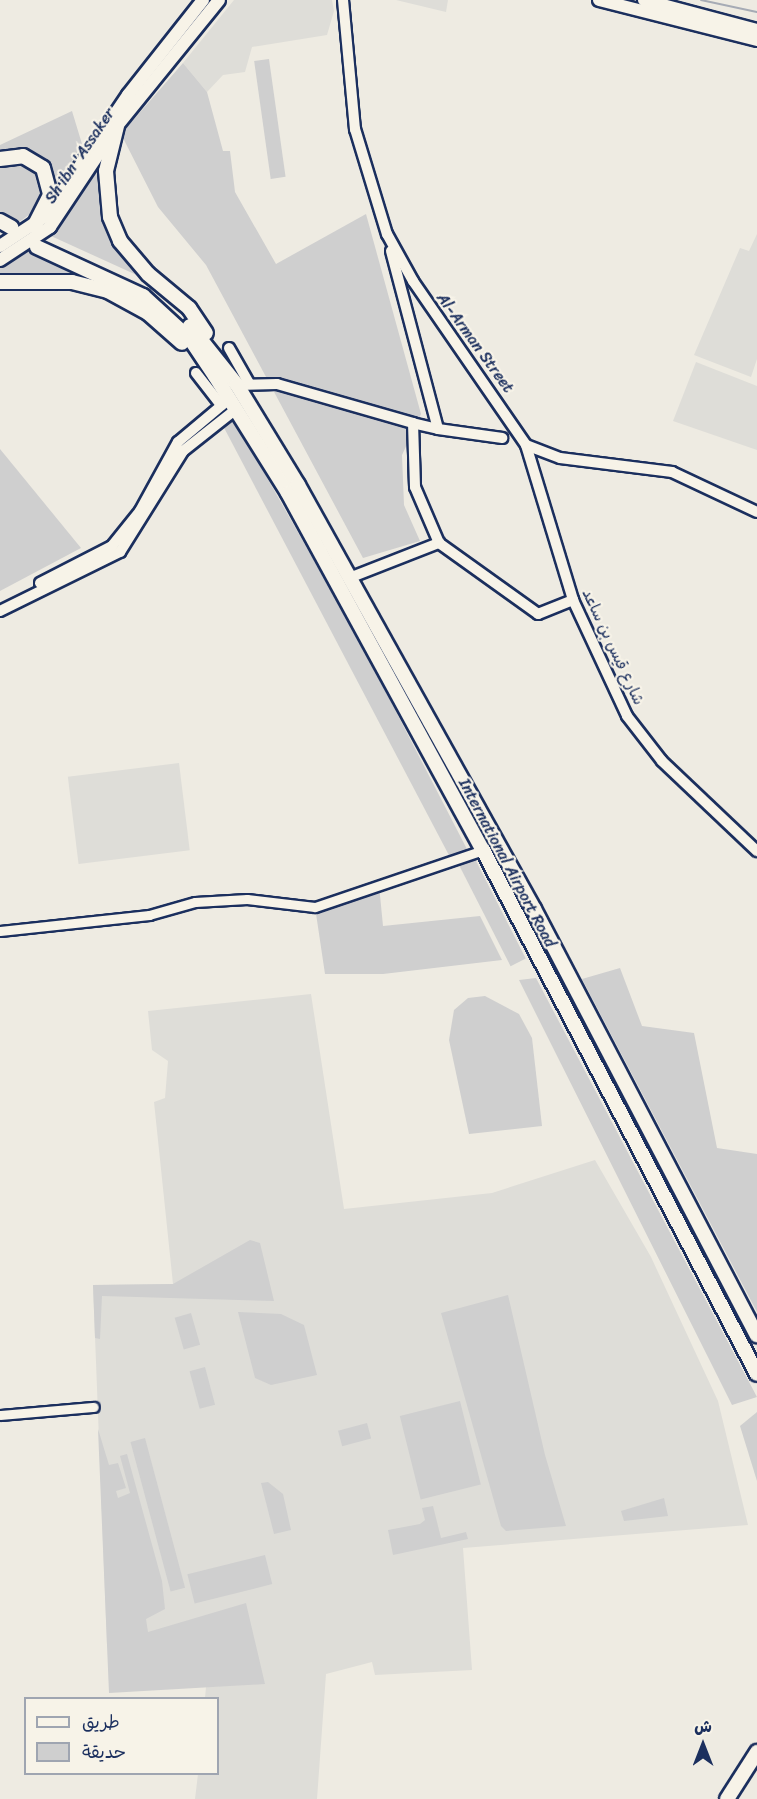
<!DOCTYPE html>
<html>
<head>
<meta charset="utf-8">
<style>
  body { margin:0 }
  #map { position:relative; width:757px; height:1799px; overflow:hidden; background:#eeebe2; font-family:Sriracha,"Playpen Sans Arabic",sans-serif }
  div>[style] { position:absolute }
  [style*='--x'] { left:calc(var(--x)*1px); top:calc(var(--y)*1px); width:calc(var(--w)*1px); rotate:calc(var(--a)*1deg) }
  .built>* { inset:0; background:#deddd8; transform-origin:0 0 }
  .green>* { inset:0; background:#cfcfcf; transform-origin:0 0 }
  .stream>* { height:2px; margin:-1px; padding:0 1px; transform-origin:1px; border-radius:1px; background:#a6abb5 }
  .secondary-tunnel>* { height:10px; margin-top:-5px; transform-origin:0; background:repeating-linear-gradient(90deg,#c4c5c8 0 10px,transparent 0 15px) }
  .roads { filter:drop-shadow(2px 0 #1b2f5e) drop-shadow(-2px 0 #1b2f5e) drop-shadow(0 2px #1b2f5e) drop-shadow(0 -2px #1b2f5e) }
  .tertiary>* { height:9px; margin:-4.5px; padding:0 4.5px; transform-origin:4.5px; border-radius:4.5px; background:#f7f3e8 }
  .secondary>* { height:10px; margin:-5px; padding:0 5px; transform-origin:5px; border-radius:5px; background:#f7f3e8 }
  .primary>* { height:12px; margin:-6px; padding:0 6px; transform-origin:6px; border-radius:6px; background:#f7f3e8 }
  .motorway>* { height:14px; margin:-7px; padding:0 7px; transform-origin:7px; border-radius:7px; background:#f7f3e8 }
  span { translate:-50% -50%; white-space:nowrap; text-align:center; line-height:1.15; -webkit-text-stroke:4.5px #f7f3e8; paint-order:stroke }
  .street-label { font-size:16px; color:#1b2f5e }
  .legend { position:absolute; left:24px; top:1697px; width:195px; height:78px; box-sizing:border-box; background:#f7f3e8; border:2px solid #9fa5b1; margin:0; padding:8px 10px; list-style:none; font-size:18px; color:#1b2f5e }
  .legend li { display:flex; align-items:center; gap:12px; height:30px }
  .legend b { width:30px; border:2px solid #9fa5b1 }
  .north { position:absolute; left:673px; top:1715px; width:60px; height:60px; -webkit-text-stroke:4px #f7f3e8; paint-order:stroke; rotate:0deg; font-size:16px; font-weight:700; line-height:24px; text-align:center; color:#1b2f5e }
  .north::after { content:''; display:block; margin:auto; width:21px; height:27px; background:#1b2f5e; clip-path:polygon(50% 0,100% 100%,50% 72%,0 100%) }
</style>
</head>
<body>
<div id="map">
  <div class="built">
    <i style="clip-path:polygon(234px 0,332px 0,334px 11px,327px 35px,252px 47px,245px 72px,223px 75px,207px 92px,183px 63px)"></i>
    <i style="clip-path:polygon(396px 0,448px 0,446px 12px)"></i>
    <i style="clip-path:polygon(757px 234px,757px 359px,751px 377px,694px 355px,740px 248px,749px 251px)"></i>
    <i style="clip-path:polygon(696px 362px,757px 386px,757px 450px,673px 421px)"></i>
    <i style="left:179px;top:763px;width:88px;height:112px;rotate:83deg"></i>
    <i style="clip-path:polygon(311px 994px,344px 1209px,492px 1193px,595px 1160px,651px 1257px,718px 1401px,748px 1525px,463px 1548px,472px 1670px,375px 1675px,372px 1662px,326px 1674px,317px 1799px,195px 1799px,198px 1774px,218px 1774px,218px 1698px,205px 1698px,206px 1687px,265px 1683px,107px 1645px,93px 1285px,173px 1284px,154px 1102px,165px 1098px,168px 1061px,152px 1050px,148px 1011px)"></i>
  </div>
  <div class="green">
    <i style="left:269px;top:59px;width:119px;height:15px;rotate:82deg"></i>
    <i style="clip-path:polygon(183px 63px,207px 92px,223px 151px,230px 151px,235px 192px,276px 264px,366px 214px,421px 414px,402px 455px,404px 505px,420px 541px,363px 558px,206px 265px,158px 207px,121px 134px)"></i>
    <i style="clip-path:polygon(72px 111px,82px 144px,57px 187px,50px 167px,38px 155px,22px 149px,0 153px,0 145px)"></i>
    <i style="clip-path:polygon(101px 160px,103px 209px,112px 236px,141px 277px,51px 236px)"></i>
    <i style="clip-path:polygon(26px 162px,37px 169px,46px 192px,41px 206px,18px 223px,0 215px,0 166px)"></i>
    <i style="clip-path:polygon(32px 249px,111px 285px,0 279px,0 265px)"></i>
    <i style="clip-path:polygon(231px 414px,360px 642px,470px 855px,452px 861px,221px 422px)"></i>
    <i style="clip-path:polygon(0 449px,81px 548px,0 591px)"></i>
    <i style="left:474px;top:857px;width:114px;height:17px;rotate:63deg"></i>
    <i style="clip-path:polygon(379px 885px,383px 926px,480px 916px,502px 960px,383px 974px,325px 974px,315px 907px)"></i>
    <i style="clip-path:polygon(620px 968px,642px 1026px,694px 1033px,717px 1148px,757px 1154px,757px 1312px,582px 979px)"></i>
    <i style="clip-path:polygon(536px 978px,675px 1242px,757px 1397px,732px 1405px,519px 980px)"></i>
    <i style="clip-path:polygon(485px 996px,519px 1014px,532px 1038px,542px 1126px,469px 1134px,449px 1040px,454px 1010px,468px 998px)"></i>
    <i style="clip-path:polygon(250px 1240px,260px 1243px,274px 1301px,102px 1296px,100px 1339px,95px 1338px,93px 1285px,173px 1284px)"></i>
    <i style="clip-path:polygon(508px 1295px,545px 1455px,566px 1526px,506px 1531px,501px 1526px,441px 1313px)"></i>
    <i style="clip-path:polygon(238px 1312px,281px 1314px,304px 1325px,317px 1375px,271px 1385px,255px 1378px)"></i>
    <i style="left:191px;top:1313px;width:33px;height:17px;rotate:74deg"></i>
    <i style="left:205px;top:1367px;width:39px;height:16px;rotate:75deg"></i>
    <i style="left:460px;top:1401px;width:86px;height:62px;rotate:76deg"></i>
    <i style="clip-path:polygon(757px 1412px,757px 1481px,740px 1426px)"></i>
    <i style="left:367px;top:1423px;width:16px;height:30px;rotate:75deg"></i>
    <i style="clip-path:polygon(98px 1429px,109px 1465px,118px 1463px,126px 1488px,116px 1491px,118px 1498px,130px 1493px,120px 1456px,127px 1454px,162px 1581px,165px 1609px,146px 1619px,148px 1632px,246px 1603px,265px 1684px,109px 1693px)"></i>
    <i style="left:145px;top:1438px;width:155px;height:15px;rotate:75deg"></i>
    <i style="clip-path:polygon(268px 1482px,283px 1494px,291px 1530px,274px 1534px,261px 1483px)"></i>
    <i style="clip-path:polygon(664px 1498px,668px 1516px,624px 1521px,621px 1511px)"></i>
    <i style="clip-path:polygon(433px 1506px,441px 1538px,466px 1532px,468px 1539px,393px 1555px,388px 1530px,420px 1524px,425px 1520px,422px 1508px)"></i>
    <i style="left:265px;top:1555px;width:30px;height:80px;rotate:76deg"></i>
  </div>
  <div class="stream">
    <i style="--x:701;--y:0;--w:57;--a:12.1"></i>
  </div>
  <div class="secondary-tunnel">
    <i style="--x:196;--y:373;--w:41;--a:-37.1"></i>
  </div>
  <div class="roads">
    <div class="tertiary">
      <i style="--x:0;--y:931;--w:150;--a:-6.1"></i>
      <i style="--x:149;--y:915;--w:48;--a:-15.8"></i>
      <i style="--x:195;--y:902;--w:52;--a:-3.3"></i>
      <i style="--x:247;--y:899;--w:68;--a:6.7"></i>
      <i style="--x:315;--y:907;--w:177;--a:-18.7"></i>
      <i style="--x:0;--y:1415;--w:94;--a:-4.9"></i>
    </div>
    <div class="secondary">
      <i style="--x:343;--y:0;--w:130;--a:84.7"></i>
      <i style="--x:355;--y:129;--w:110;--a:73.1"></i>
      <i style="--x:387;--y:234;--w:54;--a:61"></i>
      <i style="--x:413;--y:281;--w:199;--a:55.4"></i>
      <i style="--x:526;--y:445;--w:36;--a:21"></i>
      <i style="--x:560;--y:458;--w:113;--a:7.1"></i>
      <i style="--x:672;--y:472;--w:94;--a:25.2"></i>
      <i style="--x:391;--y:251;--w:184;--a:75.2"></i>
      <i style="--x:438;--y:429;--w:26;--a:-167"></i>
      <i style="--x:413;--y:423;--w:64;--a:88.2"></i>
      <i style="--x:415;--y:487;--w:61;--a:66.8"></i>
      <i style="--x:439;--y:543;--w:122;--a:35.6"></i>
      <i style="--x:538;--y:614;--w:38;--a:-22"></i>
      <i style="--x:229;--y:348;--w:40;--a:60.3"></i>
      <i style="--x:196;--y:373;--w:41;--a:52"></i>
      <i style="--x:237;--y:385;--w:40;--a:-1.4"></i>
      <i style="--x:277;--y:384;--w:141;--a:16"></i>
      <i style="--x:438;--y:429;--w:65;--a:8"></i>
      <i style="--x:526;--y:445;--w:162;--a:73.1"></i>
      <i style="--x:573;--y:600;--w:128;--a:65"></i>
      <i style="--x:627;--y:716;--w:57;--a:52.1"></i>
      <i style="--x:662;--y:761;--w:131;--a:43.5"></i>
      <i style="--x:349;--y:578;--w:97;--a:-21.3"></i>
      <i style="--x:40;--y:583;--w:81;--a:-27.2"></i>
      <i style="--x:112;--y:546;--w:45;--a:-51.3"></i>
      <i style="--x:140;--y:511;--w:79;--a:-61.2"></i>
      <i style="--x:178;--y:442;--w:65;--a:-40"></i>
      <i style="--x:0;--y:611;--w:134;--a:-26.2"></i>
      <i style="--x:120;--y:552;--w:119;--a:-58"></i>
      <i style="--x:183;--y:451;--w:66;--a:-38.3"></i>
    </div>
    <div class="primary">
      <i style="--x:599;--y:0;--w:163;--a:14.2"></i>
      <i style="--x:644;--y:0;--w:117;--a:14.9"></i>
      <i style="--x:0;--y:246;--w:56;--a:-33.4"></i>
      <i style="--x:47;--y:215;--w:145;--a:-56"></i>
      <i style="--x:128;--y:95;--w:121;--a:-51.7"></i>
      <i style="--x:0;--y:260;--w:60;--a:-33.4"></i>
      <i style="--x:50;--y:227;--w:121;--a:-56.4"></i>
      <i style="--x:117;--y:126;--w:162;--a:-51"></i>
    </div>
    <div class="motorway">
      <i style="--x:117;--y:126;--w:46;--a:103.7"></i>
      <i style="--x:106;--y:171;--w:46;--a:85"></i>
      <i style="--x:110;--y:217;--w:26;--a:67"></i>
      <i style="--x:120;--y:241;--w:43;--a:49.7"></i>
      <i style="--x:148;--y:274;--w:53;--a:39.7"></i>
      <i style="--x:189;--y:308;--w:30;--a:56"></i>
      <i style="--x:0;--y:159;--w:23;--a:-7"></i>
      <i style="--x:23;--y:156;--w:23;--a:31"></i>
      <i style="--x:43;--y:168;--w:28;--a:75"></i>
      <i style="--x:50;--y:195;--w:35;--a:117"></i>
      <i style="--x:0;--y:221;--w:13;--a:29"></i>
      <i style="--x:37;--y:247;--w:117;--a:24.8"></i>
      <i style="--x:143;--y:296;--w:65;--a:42.5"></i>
      <i style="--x:191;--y:340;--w:43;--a:56.3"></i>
      <i style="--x:215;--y:376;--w:138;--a:58"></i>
      <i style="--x:288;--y:493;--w:407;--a:61.4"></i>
      <i style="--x:483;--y:850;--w:591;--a:62.39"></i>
      <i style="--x:0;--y:282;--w:72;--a:0"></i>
      <i style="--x:72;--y:282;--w:37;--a:14"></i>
      <i style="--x:108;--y:291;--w:46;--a:28.8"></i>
      <i style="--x:148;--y:313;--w:45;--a:41.4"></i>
      <i style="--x:190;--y:326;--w:75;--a:51.5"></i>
      <i style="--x:237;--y:385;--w:117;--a:58.6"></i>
      <i style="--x:298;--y:485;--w:485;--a:60.9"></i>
      <i style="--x:534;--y:909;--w:481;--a:62.4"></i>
      <i style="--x:727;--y:1799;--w:56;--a:-57.4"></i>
    </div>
  </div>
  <div class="street-label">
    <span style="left:80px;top:156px;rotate:-56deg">Sh ibn 'Assaker</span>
    <span style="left:475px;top:343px;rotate:54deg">Al-Arman Street</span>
    <span style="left:613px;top:647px;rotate:65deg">شارع قيس بن ساعد</span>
    <span style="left:507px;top:863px;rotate:62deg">International Airport Road</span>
  </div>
  <ul class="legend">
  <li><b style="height:8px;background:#f7f3e8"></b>طريق</li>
  <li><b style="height:16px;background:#cfcfcf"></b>حديقة</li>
  </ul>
  <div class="north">ش</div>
</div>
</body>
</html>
